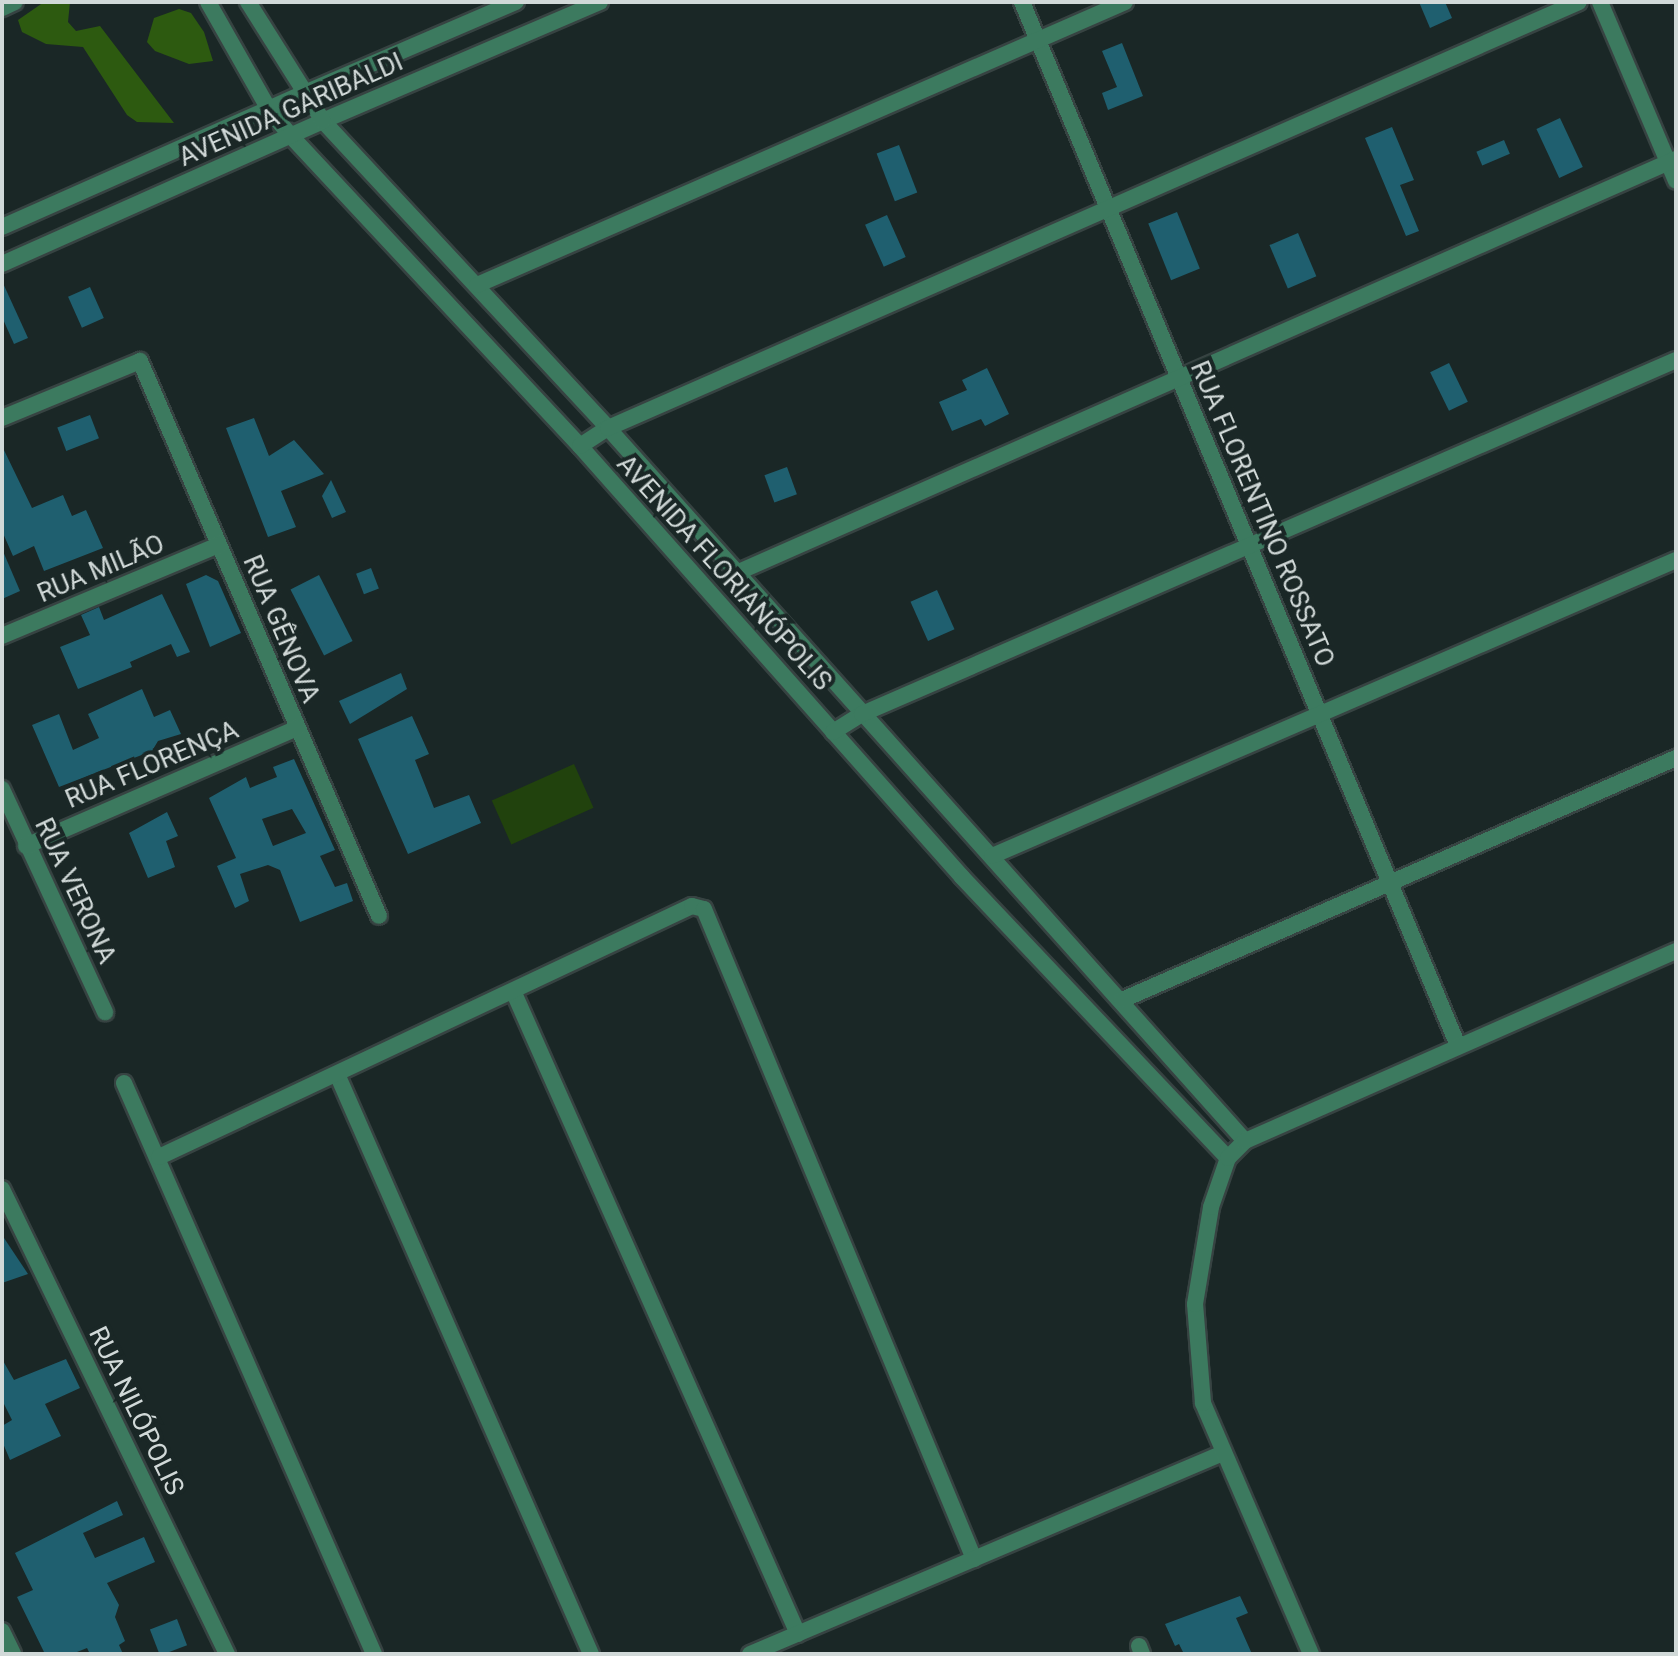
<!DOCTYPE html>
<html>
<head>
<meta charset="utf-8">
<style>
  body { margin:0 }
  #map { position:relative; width:1678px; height:1656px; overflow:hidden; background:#1a2726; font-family:Roboto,sans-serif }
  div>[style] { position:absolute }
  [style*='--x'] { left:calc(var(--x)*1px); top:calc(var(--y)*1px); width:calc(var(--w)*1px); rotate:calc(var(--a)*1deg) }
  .green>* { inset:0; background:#21420d; transform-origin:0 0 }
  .forest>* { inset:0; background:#2d5a10 }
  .building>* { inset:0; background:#1f5f6f; transform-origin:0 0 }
  .roads { filter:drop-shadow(2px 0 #374342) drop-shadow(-2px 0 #374342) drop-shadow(0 2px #374342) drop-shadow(0 -2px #374342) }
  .minor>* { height:16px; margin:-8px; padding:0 8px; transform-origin:8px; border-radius:8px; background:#3c7a5f }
  .tertiary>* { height:16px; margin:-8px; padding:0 8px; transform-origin:8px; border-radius:8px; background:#3c7a5f }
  span { translate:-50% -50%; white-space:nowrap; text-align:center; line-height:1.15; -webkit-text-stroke:8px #1a2726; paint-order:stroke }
  .street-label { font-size:26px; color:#d1d9d8 }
  .frame { position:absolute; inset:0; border:4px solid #d1d9d8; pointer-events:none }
</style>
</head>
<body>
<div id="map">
  <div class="green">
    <i style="left:574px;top:764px;width:48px;height:90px;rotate:66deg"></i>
  </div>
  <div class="forest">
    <i style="clip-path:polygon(44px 2px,70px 2px,68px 22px,76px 31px,100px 26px,174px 123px,137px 122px,127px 115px,83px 47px,46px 44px,22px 32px,18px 20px)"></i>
    <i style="clip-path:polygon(179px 9px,191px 13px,204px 32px,213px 61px,189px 64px,155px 51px,147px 42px,154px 18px)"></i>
  </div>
  <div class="building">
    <i style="clip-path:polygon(1419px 2px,1445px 2px,1452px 18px,1430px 28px)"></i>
    <i style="clip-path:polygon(1122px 43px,1143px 96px,1108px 110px,1102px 93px,1117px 87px,1102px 51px)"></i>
    <i style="left:1560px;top:118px;width:54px;height:26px;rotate:65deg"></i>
    <i style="clip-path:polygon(1392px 127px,1414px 180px,1400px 185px,1419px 231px,1406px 236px,1365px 138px)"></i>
    <i style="left:1504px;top:140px;width:15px;height:30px;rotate:67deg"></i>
    <i style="left:899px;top:145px;width:51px;height:24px;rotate:69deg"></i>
    <i style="left:1177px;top:212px;width:61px;height:31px;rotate:68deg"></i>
    <i style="left:887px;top:215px;width:46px;height:24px;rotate:66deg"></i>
    <i style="left:1298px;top:233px;width:47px;height:31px;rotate:67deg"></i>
    <i style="clip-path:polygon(2px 281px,28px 338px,14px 344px,2px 317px)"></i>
    <i style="left:90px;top:287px;width:34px;height:24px;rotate:66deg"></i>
    <i style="left:1449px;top:363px;width:43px;height:21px;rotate:64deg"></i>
    <i style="clip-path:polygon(987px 368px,1009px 414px,985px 426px,981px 419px,952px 431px,939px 402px,967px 390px,962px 380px)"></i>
    <i style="left:90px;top:415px;width:25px;height:35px;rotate:69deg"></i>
    <i style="clip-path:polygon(254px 418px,269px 456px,294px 440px,324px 474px,281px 491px,296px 527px,268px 537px,226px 428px)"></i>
    <i style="clip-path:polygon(2px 446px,32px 508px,63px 495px,72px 516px,86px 510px,103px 548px,44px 571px,34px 546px,13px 556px,2px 531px)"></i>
    <i style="left:787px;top:467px;width:29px;height:24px;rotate:70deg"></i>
    <i style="clip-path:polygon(331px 480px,346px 512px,332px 518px,322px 496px)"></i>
    <i style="clip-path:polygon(2px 549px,20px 591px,2px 599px)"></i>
    <i style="left:371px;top:568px;width:22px;height:16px;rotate:69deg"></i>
    <i style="clip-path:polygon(206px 575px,218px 581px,241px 633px,210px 647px,186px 584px)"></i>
    <i style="left:319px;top:575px;width:74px;height:32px;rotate:63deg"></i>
    <i style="left:937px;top:590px;width:43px;height:29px;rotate:66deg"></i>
    <i style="clip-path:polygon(162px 594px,190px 652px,177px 657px,171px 644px,130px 662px,132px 667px,78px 689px,60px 647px,90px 635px,81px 615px,99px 607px,104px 620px)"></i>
    <i style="clip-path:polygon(401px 673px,407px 689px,350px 724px,339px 701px)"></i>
    <i style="clip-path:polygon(142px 689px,154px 717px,170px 710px,181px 734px,158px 741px,152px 751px,59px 787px,32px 725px,59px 714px,73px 750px,99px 738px,88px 714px)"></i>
    <i style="clip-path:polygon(412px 716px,429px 754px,415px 760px,434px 808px,469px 795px,481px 823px,408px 854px,358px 739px)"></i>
    <i style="clip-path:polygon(evenodd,294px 759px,335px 850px,320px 856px,335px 887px,347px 883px,353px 901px,300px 922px,280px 870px,268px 865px,240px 874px,249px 901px,235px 908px,217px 866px,236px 858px,209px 798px,246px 777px,250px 788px,277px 777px,273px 767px,294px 759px,292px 809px,306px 833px,273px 846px,262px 819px,292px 809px)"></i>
    <i style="clip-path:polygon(167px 812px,178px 836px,166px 841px,175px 867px,148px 878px,129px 833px)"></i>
    <i style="clip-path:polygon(2px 1235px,28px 1274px,2px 1283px)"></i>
    <i style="clip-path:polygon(2px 1359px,14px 1380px,66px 1359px,80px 1388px,45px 1404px,61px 1436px,10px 1460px,2px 1441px,2px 1426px,12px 1420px,2px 1400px)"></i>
    <i style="clip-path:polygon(117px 1501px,123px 1515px,83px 1533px,95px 1558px,144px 1537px,155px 1562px,107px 1583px,119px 1605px,115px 1617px,125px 1641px,119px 1645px,123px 1654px,90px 1654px,87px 1648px,72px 1654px,45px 1654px,17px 1597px,33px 1590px,15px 1553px)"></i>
    <i style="clip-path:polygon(1240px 1596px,1248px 1613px,1236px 1618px,1252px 1654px,1184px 1654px,1179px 1644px,1175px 1646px,1165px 1624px)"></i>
    <i style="left:177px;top:1619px;width:28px;height:29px;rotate:69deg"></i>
  </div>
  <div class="roads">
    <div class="minor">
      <i style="--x:600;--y:2;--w:301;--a:156.8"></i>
      <i style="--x:323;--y:121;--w:419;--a:47.1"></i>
      <i style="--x:608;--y:428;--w:956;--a:48.22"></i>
      <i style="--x:1022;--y:2;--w:1131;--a:67.33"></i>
      <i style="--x:1600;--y:2;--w:194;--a:67"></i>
      <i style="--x:2;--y:8;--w:14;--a:-25"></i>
      <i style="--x:302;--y:94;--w:233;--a:-23.3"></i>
      <i style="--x:290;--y:135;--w:425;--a:47"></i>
      <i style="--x:580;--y:446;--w:576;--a:48.45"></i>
      <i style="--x:962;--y:877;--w:387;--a:46.6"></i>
      <i style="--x:477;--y:285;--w:707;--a:-23.59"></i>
      <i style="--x:2;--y:418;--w:149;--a:-22.4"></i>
      <i style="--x:140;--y:361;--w:604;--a:66.7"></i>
      <i style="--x:580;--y:446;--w:33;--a:-33"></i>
      <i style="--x:608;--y:428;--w:1060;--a:-23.69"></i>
      <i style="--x:734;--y:574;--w:1029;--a:-23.78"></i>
      <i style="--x:2;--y:636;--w:235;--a:-22.8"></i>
      <i style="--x:833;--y:732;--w:34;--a:-32"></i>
      <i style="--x:862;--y:714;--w:888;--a:-23.5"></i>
      <i style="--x:2;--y:789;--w:246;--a:65.2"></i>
      <i style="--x:26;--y:846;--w:296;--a:-23.5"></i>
      <i style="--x:992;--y:856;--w:745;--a:-23.4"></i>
      <i style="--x:514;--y:993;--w:701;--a:66.1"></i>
      <i style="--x:1122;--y:1000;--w:605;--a:-23.6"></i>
      <i style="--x:337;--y:1074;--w:633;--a:66.35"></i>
      <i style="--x:124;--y:1083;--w:623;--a:66.35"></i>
      <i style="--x:159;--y:1157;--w:589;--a:-25.22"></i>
      <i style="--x:692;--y:906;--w:12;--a:14"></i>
      <i style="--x:704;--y:909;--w:704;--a:67.44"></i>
      <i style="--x:2;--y:1189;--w:517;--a:64.18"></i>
      <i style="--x:2;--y:1631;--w:25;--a:64"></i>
      <i style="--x:1139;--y:1646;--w:9;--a:69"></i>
      <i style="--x:750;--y:1654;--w:514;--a:-23.02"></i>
      <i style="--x:1311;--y:1654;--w:273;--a:-113.3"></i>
      <i style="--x:1203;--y:1403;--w:99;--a:-94.6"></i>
      <i style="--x:1195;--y:1304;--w:98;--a:-80.6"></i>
      <i style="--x:1211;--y:1207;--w:52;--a:-70.9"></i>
      <i style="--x:1228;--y:1158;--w:24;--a:-45"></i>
      <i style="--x:1245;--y:1141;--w:471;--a:-23.8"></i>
    </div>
    <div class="tertiary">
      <i style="--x:208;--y:2;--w:125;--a:60.4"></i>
      <i style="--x:270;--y:111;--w:31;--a:50"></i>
      <i style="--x:2;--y:227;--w:328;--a:-23.9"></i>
      <i style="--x:2;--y:264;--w:351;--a:-24"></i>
      <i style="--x:323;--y:121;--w:141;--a:-122.2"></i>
    </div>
  </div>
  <div class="street-label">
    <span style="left:291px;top:110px;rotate:-24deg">AVENIDA GARIBALDI</span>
    <span style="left:1262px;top:514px;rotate:67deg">RUA FLORENTINO ROSSATO</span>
    <span style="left:101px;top:569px;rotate:-23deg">RUA MILÃO</span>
    <span style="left:724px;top:573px;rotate:48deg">AVENIDA FLORIANÓPOLIS</span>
    <span style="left:281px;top:629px;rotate:67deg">RUA GÊNOVA</span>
    <span style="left:152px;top:765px;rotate:-23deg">RUA FLORENÇA</span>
    <span style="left:75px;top:891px;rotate:65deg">RUA VERONA</span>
    <span style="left:136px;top:1411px;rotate:64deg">RUA NILÓPOLIS</span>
  </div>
  <div class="frame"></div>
</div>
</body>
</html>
